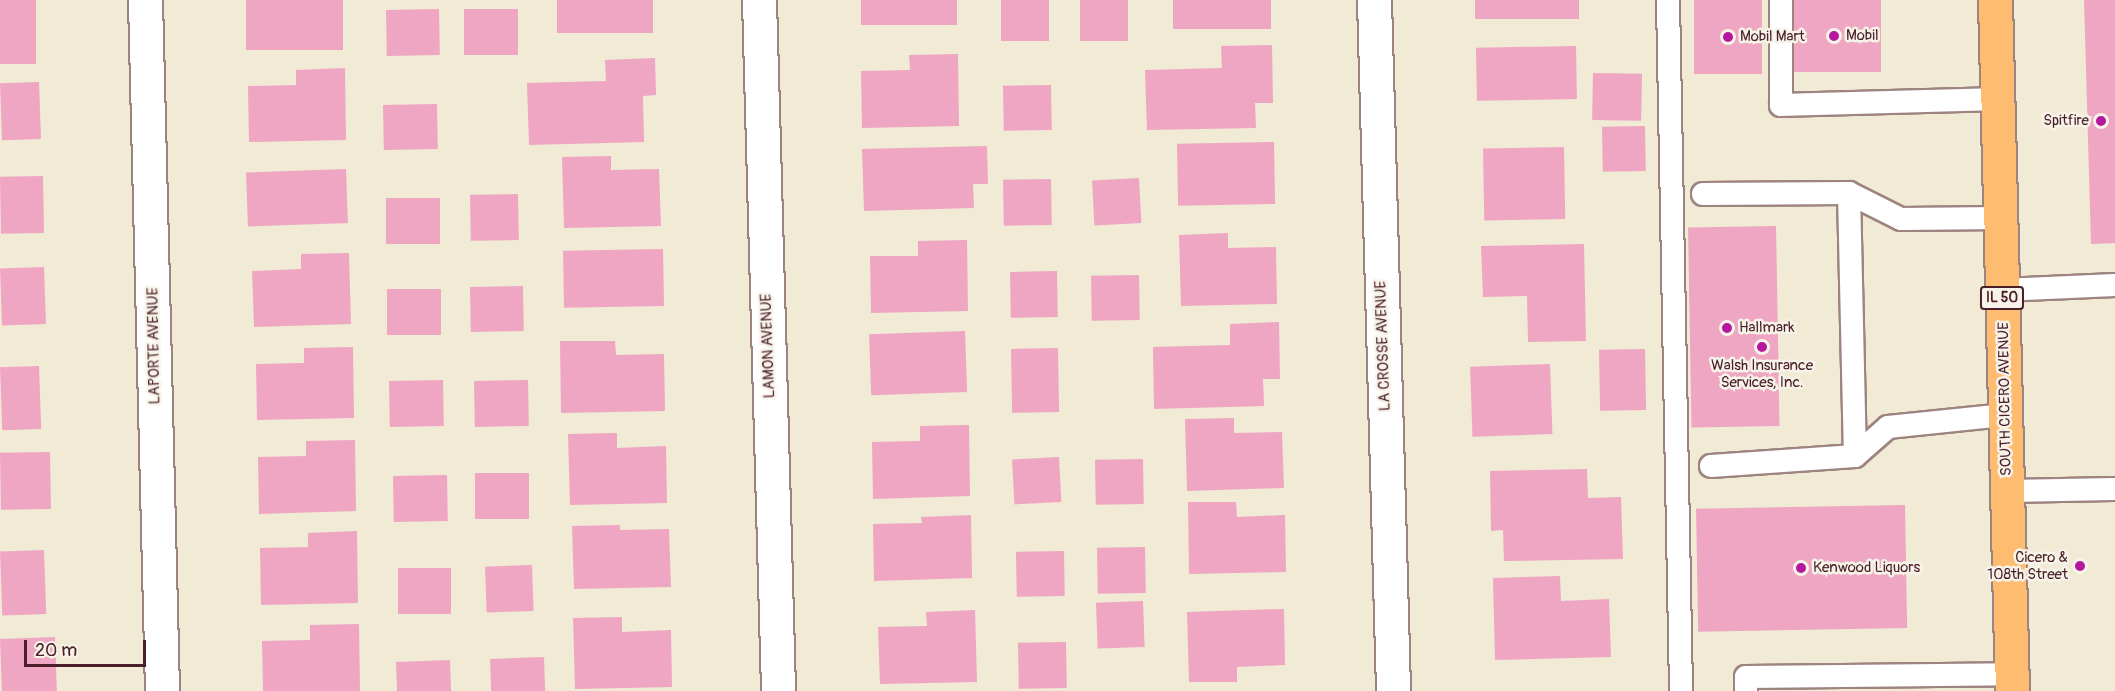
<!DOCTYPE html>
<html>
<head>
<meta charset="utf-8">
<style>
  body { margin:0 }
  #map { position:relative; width:2115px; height:691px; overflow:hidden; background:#f1ead5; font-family:Pangolin,sans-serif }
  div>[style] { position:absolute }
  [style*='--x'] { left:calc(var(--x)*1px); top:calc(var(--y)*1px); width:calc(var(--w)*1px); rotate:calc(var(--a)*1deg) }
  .building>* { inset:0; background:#eea6c2; transform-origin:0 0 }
  .roads { filter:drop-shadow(2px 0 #9e8480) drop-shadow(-2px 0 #9e8480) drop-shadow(0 2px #9e8480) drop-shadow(0 -2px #9e8480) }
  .service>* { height:22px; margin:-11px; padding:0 11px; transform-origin:11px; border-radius:11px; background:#fff }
  .minor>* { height:33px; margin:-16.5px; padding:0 16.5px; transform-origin:16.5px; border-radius:16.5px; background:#fff }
  .primary>* { height:33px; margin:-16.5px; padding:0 16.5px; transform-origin:16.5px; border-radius:16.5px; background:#febc70 }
  .dots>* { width:16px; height:16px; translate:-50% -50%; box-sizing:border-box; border:3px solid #f7f3e8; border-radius:50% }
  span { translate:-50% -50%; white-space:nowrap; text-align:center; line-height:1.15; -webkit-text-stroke:5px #f7f3e8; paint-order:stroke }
  .shield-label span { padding:2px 4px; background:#f7f3e8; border:2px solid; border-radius:4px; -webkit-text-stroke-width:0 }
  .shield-label { font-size:14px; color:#4a1f2b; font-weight:700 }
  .poi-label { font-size:15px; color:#4a1f2b }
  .left { translate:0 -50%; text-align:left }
  .right { translate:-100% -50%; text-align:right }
  .street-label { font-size:15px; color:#4a1f2b }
  .scale { position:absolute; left:24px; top:640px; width:122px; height:27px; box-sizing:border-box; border:3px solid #4a1f2b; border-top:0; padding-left:8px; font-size:18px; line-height:21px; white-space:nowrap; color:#4a1f2b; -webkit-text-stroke:4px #f7f3e8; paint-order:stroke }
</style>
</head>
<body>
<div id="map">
  <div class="building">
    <i style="left:0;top:0;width:36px;height:64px"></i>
    <i style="left:246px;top:0;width:97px;height:50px"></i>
    <i style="left:557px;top:0;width:96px;height:33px"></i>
    <i style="left:861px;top:0;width:96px;height:25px"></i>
    <i style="left:1001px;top:0;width:48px;height:41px"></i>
    <i style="left:1080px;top:0;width:48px;height:41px"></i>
    <i style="left:1173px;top:0;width:98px;height:29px"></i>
    <i style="left:1475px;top:0;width:104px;height:19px"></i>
    <i style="left:1694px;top:0;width:68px;height:74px"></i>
    <i style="left:1786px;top:0;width:95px;height:72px"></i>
    <i style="clip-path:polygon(2084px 0,2115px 0,2115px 243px,2091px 244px)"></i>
    <i style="left:439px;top:9px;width:46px;height:53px;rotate:89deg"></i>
    <i style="left:518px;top:9px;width:46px;height:54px;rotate:90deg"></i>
    <i style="clip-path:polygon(1272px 45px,1273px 103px,1255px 103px,1256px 128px,1147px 130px,1145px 70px,1222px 68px,1221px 46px)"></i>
    <i style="left:1576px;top:46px;width:53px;height:100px;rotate:89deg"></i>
    <i style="clip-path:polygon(958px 54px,959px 126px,862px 128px,861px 71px,910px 70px,909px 55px)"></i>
    <i style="clip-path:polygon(655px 58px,656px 95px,643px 96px,644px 142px,529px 145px,527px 83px,606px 81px,605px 60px)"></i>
    <i style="clip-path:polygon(345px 68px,346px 140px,249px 142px,248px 86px,296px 85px,296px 70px)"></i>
    <i style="left:1593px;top:73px;width:49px;height:47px;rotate:1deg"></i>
    <i style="left:39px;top:82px;width:57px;height:39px;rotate:88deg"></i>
    <i style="left:1051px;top:85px;width:45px;height:48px;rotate:89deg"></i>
    <i style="left:437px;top:104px;width:45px;height:54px;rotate:89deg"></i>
    <i style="left:1645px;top:126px;width:45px;height:43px;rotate:89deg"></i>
    <i style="left:1274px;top:142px;width:62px;height:97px;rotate:89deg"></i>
    <i style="clip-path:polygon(987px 146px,988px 184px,973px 184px,974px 208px,864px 211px,862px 149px)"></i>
    <i style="left:1564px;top:147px;width:72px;height:81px;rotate:89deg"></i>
    <i style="clip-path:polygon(611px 156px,611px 170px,659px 169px,661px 226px,564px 228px,562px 157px)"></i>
    <i style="left:346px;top:169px;width:54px;height:100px;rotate:88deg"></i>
    <i style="left:43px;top:176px;width:57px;height:43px;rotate:89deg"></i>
    <i style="left:1139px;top:178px;width:45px;height:47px;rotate:87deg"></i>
    <i style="left:1051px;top:179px;width:46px;height:48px;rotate:89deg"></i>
    <i style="left:518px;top:194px;width:46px;height:48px;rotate:89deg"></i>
    <i style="left:386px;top:198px;width:54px;height:46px"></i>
    <i style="left:1776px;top:226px;width:200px;height:88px;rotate:89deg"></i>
    <i style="clip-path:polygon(1228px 233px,1228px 248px,1276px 247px,1277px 304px,1181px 306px,1179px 235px)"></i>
    <i style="clip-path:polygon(967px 240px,968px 311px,871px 313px,870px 256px,918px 256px,918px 241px)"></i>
    <i style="clip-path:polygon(1584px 244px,1586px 341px,1528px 342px,1527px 296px,1483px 297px,1481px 246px)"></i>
    <i style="left:663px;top:249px;width:57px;height:100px;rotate:89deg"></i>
    <i style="clip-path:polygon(349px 253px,351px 324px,254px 327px,252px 271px,301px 269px,301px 254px)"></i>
    <i style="left:44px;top:267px;width:57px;height:44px;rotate:88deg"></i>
    <i style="left:1057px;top:271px;width:46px;height:47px;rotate:89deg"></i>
    <i style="left:1139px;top:275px;width:45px;height:48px;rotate:89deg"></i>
    <i style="left:523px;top:286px;width:45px;height:53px;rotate:89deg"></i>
    <i style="left:387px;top:289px;width:54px;height:46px"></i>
    <i style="clip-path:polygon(1279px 322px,1280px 379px,1263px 379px,1264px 406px,1154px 409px,1153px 347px,1230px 345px,1230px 324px)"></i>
    <i style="left:965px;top:331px;width:61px;height:96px;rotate:88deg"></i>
    <i style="clip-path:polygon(560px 341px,615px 341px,616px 355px,664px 354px,665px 411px,561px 413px)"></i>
    <i style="clip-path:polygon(353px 347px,354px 418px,257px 420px,256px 364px,304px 363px,304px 348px)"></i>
    <i style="left:1058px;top:348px;width:64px;height:47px;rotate:89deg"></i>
    <i style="left:1645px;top:349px;width:61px;height:46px;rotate:89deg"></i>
    <i style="left:1550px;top:364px;width:70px;height:80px;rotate:88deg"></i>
    <i style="left:39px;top:366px;width:63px;height:39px;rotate:88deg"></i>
    <i style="left:443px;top:380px;width:46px;height:54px;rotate:89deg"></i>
    <i style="left:528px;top:380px;width:46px;height:54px;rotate:89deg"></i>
    <i style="clip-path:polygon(1234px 418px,1234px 433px,1282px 432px,1284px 488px,1187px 491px,1185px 419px)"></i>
    <i style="clip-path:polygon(969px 425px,970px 496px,873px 499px,872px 442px,920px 441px,920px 426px)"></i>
    <i style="clip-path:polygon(617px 433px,617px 448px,666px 446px,667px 503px,570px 505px,568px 434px)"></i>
    <i style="clip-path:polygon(355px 440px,356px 511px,259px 514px,258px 457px,306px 456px,306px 441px)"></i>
    <i style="left:50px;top:452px;width:57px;height:50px;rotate:89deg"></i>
    <i style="left:1059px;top:457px;width:45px;height:47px;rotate:87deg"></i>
    <i style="left:1143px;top:459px;width:45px;height:48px;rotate:89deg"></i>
    <i style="clip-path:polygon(1587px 469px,1588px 498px,1621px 497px,1623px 559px,1504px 561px,1503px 530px,1491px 531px,1490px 471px)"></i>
    <i style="left:475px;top:473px;width:54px;height:46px"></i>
    <i style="left:447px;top:475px;width:46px;height:54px;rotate:89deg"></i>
    <i style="clip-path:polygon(1188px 502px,1236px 502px,1237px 517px,1285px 515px,1286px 572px,1189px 574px)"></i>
    <i style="left:1905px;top:505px;width:123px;height:209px;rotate:89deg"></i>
    <i style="clip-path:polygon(971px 515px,972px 578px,874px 581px,873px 524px,922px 523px,921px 517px)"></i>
    <i style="clip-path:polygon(620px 525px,620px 530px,669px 529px,671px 587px,574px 589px,572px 526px)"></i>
    <i style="clip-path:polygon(357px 531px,358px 603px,261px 605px,260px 548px,308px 547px,308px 533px)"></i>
    <i style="left:1145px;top:547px;width:46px;height:48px;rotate:89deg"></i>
    <i style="left:44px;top:550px;width:64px;height:44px;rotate:88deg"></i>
    <i style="left:1064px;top:551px;width:45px;height:48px;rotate:89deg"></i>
    <i style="left:532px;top:565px;width:46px;height:47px;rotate:88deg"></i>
    <i style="left:398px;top:568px;width:53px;height:46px"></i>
    <i style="clip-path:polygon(1560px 576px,1561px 601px,1609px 599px,1611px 657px,1495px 660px,1493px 578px)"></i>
    <i style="left:1143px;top:601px;width:46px;height:47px;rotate:88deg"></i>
    <i style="clip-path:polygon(1284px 609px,1285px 665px,1237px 667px,1237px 682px,1189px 682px,1187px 612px)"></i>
    <i style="clip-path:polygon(975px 610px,977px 682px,880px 684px,878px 627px,927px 626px,926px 612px)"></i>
    <i style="clip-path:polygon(622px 617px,622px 632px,671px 630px,672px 687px,575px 689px,573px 618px)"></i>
    <i style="clip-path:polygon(359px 624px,360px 691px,263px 691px,262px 641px,310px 640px,310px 625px)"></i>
    <i style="left:55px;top:637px;width:54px;height:55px;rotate:88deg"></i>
    <i style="left:1066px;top:642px;width:46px;height:48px;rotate:89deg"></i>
    <i style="left:544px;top:657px;width:34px;height:54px;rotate:88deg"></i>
    <i style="left:450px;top:660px;width:31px;height:54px;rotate:88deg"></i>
  </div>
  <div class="roads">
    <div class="service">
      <i style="--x:1668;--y:0;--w:691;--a:88.92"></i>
      <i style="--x:1781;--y:0;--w:105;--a:90"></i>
      <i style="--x:1781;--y:105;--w:217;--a:-1.6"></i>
      <i style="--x:1849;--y:193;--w:263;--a:88.7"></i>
      <i style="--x:1703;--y:194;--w:146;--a:-0.4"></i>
      <i style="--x:1849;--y:193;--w:58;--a:26.6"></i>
      <i style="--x:1901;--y:219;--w:100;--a:-0.6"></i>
      <i style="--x:2002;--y:290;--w:113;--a:-2.5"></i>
      <i style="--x:1711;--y:466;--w:144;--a:-4"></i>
      <i style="--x:1855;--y:456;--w:44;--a:-41.3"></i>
      <i style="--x:1888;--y:427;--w:118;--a:-5.9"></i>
      <i style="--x:2007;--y:491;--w:108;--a:-1.1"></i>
      <i style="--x:1746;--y:691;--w:14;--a:-90"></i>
      <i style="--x:1746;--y:677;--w:266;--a:-0.6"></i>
    </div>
    <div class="minor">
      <i style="--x:145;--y:0;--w:691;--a:88.59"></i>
      <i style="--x:759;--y:0;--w:691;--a:88.42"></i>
      <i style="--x:1374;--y:0;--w:691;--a:88.42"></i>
    </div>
    <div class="primary">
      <i style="--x:1995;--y:0;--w:691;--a:88.59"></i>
    </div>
  </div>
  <div class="dots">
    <i style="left:1834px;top:36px;background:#b5179e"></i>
    <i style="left:1728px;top:37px;background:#b5179e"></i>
    <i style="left:2101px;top:121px;background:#b5179e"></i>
    <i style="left:1727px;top:328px;background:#b5179e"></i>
    <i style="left:1762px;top:347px;background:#b5179e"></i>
    <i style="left:2080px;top:566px;background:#b5179e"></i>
    <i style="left:1801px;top:568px;background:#b5179e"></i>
  </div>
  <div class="shield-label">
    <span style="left:2002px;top:298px">IL 50</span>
  </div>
  <div class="poi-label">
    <span class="left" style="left:1846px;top:36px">Mobil</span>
    <span class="left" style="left:1740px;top:37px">Mobil Mart</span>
    <span class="right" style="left:2089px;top:121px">Spitfire</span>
    <span class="left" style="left:1739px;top:328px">Hallmark</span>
    <span style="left:1762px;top:374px">Walsh Insurance<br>Services, Inc.</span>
    <span class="right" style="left:2068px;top:566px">Cicero &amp;<br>108th Street</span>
    <span class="left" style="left:1813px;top:568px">Kenwood Liquors</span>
  </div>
  <div class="street-label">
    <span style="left:154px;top:346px;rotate:-91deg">LAPORTE AVENUE</span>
    <span style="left:768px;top:346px;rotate:-92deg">LAMON AVENUE</span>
    <span style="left:1383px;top:346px;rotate:-92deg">LA CROSSE AVENUE</span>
    <span style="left:2005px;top:399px;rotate:-91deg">SOUTH CICERO AVENUE</span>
  </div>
  <div class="scale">20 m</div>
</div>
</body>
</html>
